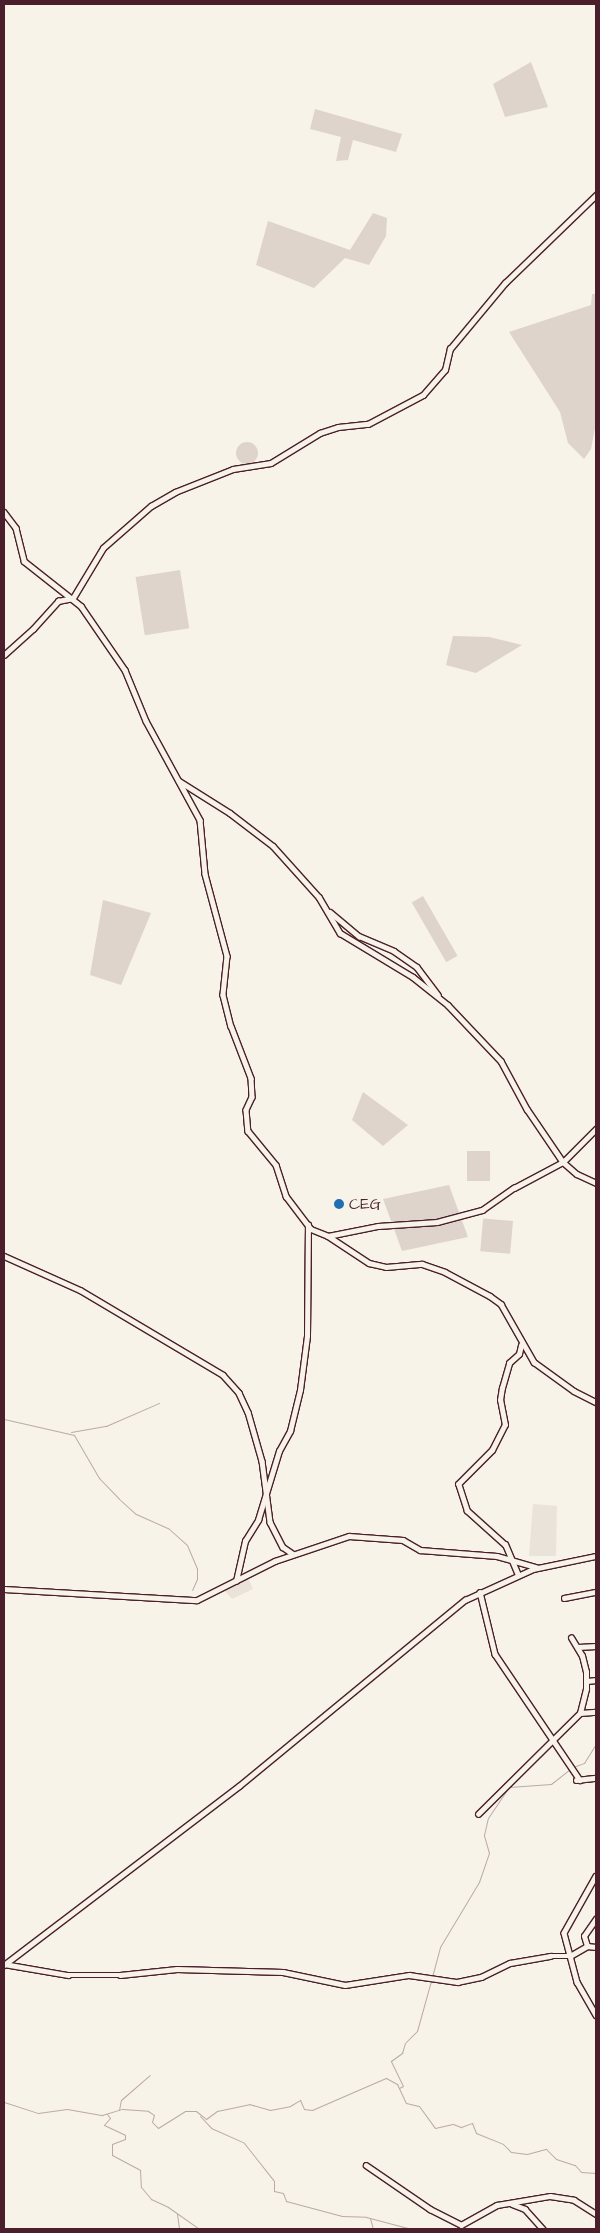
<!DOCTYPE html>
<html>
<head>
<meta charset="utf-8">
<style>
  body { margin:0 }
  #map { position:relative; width:600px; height:2233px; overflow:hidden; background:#f7f3e8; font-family:"Architects Daughter",sans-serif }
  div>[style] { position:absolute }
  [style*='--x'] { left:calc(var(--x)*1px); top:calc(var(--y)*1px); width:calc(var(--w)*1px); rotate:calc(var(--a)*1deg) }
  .built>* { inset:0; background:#eae3da }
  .green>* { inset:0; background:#ded4cc; transform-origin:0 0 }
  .round { border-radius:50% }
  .stream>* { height:1px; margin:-0.5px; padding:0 0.5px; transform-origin:0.5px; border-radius:0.5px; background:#bcaaa7 }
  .roads { filter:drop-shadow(1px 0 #4a1f2b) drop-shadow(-1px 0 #4a1f2b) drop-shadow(0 1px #4a1f2b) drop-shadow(0 -1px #4a1f2b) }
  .minor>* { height:4.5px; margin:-2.25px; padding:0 2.25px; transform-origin:2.25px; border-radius:2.25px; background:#f7f3e8 }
  .dots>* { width:14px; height:14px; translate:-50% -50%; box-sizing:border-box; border:2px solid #f7f3e8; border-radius:50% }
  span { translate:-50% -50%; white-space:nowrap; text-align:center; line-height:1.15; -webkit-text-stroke:5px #f7f3e8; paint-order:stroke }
  .poi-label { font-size:16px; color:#4a1f2b }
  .left { translate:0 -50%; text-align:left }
  .frame { position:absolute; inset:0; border:5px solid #4a1f2b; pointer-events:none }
</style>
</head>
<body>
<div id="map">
  <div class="built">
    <i style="clip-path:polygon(533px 1504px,557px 1506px,556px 1556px,529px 1556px)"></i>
    <i style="clip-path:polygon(247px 1576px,253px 1589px,232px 1599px,222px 1588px)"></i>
  </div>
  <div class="green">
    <i style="clip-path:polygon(531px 62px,548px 107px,505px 117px,493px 84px)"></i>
    <i style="clip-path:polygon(315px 109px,402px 134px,396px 152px,353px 140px,348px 160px,336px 161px,341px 137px,310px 129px)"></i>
    <i style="clip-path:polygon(373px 213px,387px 218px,386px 236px,369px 265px,345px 258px,314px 288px,256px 265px,268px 221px,350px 250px)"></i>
    <i style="clip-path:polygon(592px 294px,596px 294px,596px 423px,591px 449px,584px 459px,568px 443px,560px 412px,509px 332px,591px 305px)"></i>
    <i class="round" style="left:236px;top:442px;width:22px;height:22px"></i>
    <i style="left:180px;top:570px;width:59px;height:45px;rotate:81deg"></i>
    <i style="clip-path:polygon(453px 636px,489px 637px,522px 645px,476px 673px,446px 665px)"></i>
    <i style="left:423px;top:896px;width:69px;height:13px;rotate:60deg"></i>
    <i style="clip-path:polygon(103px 900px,151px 913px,121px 985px,90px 975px)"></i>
    <i style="clip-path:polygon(363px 1092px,408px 1125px,383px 1146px,352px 1120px)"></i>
    <i style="left:467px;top:1151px;width:23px;height:30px"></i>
    <i style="clip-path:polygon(449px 1185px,468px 1237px,402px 1251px,383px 1199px)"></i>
    <i style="left:513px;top:1221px;width:33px;height:30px;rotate:95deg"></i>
  </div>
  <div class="stream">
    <i style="--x:4;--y:1419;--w:72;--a:12.9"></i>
    <i style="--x:74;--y:1435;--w:50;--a:59.8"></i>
    <i style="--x:99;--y:1478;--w:28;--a:46"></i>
    <i style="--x:118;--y:1498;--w:24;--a:42"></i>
    <i style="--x:136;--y:1514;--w:35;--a:24"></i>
    <i style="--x:168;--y:1528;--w:25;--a:42"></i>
    <i style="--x:187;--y:1545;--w:25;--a:67"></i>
    <i style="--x:197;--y:1568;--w:11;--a:90"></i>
    <i style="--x:197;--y:1579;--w:12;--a:114"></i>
    <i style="--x:71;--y:1432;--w:36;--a:-10"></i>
    <i style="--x:106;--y:1426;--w:58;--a:-23.5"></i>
    <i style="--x:573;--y:1767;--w:12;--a:-20"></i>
    <i style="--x:584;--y:1763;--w:22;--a:-58"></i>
    <i style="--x:432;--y:1977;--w:31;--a:-75"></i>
    <i style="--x:440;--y:1947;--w:76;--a:-59"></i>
    <i style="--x:479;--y:1882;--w:31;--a:-71"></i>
    <i style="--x:489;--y:1853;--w:19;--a:-106"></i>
    <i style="--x:484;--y:1835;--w:17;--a:-77"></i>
    <i style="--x:488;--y:1818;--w:37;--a:-56"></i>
    <i style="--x:509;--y:1787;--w:42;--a:-4.1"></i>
    <i style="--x:551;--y:1784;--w:24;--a:-38"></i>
    <i style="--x:399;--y:2088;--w:4;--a:-27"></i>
    <i style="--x:403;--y:2086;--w:28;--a:-116"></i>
    <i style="--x:391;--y:2061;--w:14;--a:-36"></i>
    <i style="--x:402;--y:2053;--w:10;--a:-73"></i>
    <i style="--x:405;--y:2043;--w:17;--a:-45"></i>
    <i style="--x:417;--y:2031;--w:52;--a:-74.4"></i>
    <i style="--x:4;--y:2102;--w:36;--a:18"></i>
    <i style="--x:38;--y:2113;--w:29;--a:-8"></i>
    <i style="--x:67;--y:2109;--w:36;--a:10"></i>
    <i style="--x:102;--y:2115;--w:21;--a:-17"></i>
    <i style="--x:122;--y:2109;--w:26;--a:4"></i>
    <i style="--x:148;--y:2111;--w:7;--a:34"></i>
    <i style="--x:154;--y:2115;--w:7;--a:106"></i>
    <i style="--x:152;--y:2122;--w:8;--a:45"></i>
    <i style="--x:158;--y:2128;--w:32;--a:-32"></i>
    <i style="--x:185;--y:2111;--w:11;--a:0"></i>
    <i style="--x:196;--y:2111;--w:13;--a:39"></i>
    <i style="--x:206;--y:2119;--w:14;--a:-36"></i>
    <i style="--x:217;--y:2111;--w:33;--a:-12"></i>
    <i style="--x:249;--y:2104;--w:22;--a:16"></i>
    <i style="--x:270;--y:2110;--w:20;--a:-11"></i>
    <i style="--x:290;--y:2106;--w:12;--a:-31"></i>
    <i style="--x:300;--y:2100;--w:10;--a:66"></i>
    <i style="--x:304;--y:2109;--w:8;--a:7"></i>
    <i style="--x:312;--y:2110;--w:81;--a:-23.4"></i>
    <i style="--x:386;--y:2078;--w:13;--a:29"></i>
    <i style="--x:397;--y:2084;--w:21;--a:65"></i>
    <i style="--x:406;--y:2103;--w:13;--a:13"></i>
    <i style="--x:419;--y:2106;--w:27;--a:54"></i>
    <i style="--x:435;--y:2128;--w:18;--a:-13"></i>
    <i style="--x:453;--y:2124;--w:9;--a:21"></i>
    <i style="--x:461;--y:2127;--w:12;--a:-20"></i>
    <i style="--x:472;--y:2123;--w:11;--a:68"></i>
    <i style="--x:476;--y:2133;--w:29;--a:22"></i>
    <i style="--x:503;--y:2144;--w:11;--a:45"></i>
    <i style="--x:511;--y:2152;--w:16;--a:7"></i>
    <i style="--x:527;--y:2154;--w:20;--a:-15"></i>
    <i style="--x:546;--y:2149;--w:14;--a:45"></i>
    <i style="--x:556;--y:2159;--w:20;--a:18"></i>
    <i style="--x:575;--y:2165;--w:9;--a:49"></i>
    <i style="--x:581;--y:2172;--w:15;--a:4"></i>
    <i style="--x:119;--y:2110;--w:10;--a:-79"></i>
    <i style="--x:121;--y:2100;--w:38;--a:-41"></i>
    <i style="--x:107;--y:2114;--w:5;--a:53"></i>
    <i style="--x:110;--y:2118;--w:9;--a:131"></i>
    <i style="--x:104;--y:2125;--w:23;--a:25"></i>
    <i style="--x:125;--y:2135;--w:4;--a:90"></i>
    <i style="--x:125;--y:2139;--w:14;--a:159"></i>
    <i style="--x:112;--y:2144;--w:11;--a:90"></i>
    <i style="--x:112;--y:2155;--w:32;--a:28"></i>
    <i style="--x:140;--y:2170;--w:17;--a:87"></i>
    <i style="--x:141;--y:2187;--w:16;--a:50"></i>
    <i style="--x:151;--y:2199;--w:19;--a:25"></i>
    <i style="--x:168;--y:2207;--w:38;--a:35"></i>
    <i style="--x:200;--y:2116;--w:16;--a:47"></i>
    <i style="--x:211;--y:2128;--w:36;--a:24"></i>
    <i style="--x:244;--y:2143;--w:48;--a:51.7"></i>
    <i style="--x:274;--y:2181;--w:10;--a:90"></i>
    <i style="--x:274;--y:2191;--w:9;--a:13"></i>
    <i style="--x:283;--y:2193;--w:9;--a:69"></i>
    <i style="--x:286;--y:2201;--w:58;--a:15"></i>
    <i style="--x:342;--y:2216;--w:24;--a:2"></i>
    <i style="--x:366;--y:2217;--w:47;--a:14.9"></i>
    <i style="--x:177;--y:2214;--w:15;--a:82"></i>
    <i style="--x:370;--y:2218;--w:11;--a:75"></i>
  </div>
  <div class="roads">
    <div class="minor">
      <i style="--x:4;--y:512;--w:20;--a:53"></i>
      <i style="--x:16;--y:528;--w:34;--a:76"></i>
      <i style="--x:24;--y:561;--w:73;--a:38.3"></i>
      <i style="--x:81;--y:606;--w:78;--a:55.5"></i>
      <i style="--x:125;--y:670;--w:55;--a:67.6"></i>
      <i style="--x:146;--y:721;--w:113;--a:61.4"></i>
      <i style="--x:200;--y:820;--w:54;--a:84.7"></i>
      <i style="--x:205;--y:874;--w:85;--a:75"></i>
      <i style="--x:227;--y:956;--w:39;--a:96"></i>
      <i style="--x:223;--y:995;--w:32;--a:76"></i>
      <i style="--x:231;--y:1026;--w:56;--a:69"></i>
      <i style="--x:251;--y:1078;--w:19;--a:87"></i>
      <i style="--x:252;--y:1097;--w:14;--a:115"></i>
      <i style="--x:246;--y:1110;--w:21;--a:85"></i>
      <i style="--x:248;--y:1131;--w:44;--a:50.5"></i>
      <i style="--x:276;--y:1165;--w:33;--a:72"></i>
      <i style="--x:286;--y:1196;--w:41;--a:52.9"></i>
      <i style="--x:311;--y:1229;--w:18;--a:22"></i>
      <i style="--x:328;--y:1236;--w:49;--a:33.4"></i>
      <i style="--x:369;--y:1263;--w:17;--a:13"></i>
      <i style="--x:386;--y:1267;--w:36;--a:-5"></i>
      <i style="--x:422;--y:1264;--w:24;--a:19"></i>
      <i style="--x:445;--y:1272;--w:51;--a:28.1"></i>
      <i style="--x:490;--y:1296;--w:14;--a:36"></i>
      <i style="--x:501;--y:1304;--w:67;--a:60.4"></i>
      <i style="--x:534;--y:1362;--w:49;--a:35.9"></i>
      <i style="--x:574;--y:1391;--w:25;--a:27"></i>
      <i style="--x:4;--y:655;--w:39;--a:-42"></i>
      <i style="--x:33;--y:629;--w:38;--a:-48"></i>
      <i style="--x:58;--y:601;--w:15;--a:-11"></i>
      <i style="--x:73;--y:598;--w:58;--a:-59"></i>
      <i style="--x:103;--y:548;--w:64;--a:-41.2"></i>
      <i style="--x:151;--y:506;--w:28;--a:-30"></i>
      <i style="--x:175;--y:492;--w:62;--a:-21.6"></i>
      <i style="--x:233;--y:469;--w:38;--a:-9"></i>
      <i style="--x:271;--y:463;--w:57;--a:-31.5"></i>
      <i style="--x:320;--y:433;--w:19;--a:-18"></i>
      <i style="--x:338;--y:427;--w:30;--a:-6"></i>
      <i style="--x:368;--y:424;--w:62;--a:-27.8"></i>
      <i style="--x:423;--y:395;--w:33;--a:-49"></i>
      <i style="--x:445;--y:370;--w:22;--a:-77"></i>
      <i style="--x:450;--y:349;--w:86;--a:-50.2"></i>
      <i style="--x:505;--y:283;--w:127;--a:-44"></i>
      <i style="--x:179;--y:781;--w:60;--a:32.1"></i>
      <i style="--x:230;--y:813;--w:54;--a:37.5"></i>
      <i style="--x:273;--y:846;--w:69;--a:48"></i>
      <i style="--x:319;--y:897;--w:42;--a:59.7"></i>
      <i style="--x:340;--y:933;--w:85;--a:31.1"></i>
      <i style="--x:413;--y:977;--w:45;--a:38.7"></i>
      <i style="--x:448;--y:1005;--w:77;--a:46.6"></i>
      <i style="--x:501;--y:1061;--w:55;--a:61.6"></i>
      <i style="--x:527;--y:1109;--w:64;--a:55.8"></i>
      <i style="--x:563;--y:1162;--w:18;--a:41"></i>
      <i style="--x:577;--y:1174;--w:21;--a:25"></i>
      <i style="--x:330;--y:912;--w:38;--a:40"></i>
      <i style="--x:359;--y:936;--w:38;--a:23"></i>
      <i style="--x:394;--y:951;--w:28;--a:35"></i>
      <i style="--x:417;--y:967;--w:35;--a:53"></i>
      <i style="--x:328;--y:1236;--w:51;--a:-11.3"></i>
      <i style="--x:378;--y:1226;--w:59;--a:-3.9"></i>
      <i style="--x:437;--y:1222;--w:47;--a:-14.9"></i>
      <i style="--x:482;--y:1210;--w:39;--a:-35"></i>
      <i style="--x:514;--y:1188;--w:55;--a:-28"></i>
      <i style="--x:563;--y:1162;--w:47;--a:-45"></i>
      <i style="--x:4;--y:1256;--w:83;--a:24.1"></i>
      <i style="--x:80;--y:1290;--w:166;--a:30.7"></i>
      <i style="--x:223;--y:1375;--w:24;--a:48"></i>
      <i style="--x:239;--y:1393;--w:21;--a:65"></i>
      <i style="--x:248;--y:1412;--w:51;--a:74.1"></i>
      <i style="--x:262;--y:1461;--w:62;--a:82.5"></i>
      <i style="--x:270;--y:1522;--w:28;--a:63"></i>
      <i style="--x:283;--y:1547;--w:12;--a:35"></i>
      <i style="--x:518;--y:1575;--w:33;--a:-113"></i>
      <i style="--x:505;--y:1545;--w:51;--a:-138.2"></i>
      <i style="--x:467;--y:1511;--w:28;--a:-108"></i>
      <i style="--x:458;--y:1484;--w:48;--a:-45"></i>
      <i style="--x:492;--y:1450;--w:28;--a:-63"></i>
      <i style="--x:505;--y:1425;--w:25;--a:-101"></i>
      <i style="--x:500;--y:1400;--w:12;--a:-81"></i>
      <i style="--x:502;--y:1388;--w:26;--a:-74"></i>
      <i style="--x:509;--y:1363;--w:13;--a:-42"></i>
      <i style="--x:519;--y:1354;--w:9;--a:-77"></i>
      <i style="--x:236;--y:1581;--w:41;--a:-77.3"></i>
      <i style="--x:245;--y:1541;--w:25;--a:-58"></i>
      <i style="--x:258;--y:1520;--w:72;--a:-73.1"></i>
      <i style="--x:279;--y:1451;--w:23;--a:-61"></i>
      <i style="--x:290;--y:1431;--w:42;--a:-76.3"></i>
      <i style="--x:300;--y:1390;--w:54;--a:-82.6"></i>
      <i style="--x:307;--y:1336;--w:111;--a:-89.5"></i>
      <i style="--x:4;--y:1589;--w:193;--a:3.3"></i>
      <i style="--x:197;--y:1600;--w:87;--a:-26.6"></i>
      <i style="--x:275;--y:1561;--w:78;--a:-18.7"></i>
      <i style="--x:349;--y:1536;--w:54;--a:4.2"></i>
      <i style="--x:403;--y:1540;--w:20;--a:30"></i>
      <i style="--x:420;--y:1550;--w:77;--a:4.5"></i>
      <i style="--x:497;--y:1556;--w:41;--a:15.8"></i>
      <i style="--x:480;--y:1592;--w:64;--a:76.4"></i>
      <i style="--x:495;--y:1654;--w:152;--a:56"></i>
      <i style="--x:564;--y:1598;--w:33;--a:-11"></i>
      <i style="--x:578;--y:1647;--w:18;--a:-3"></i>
      <i style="--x:587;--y:1681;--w:9;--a:-6"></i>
      <i style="--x:580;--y:1713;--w:16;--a:-4"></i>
      <i style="--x:576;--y:1780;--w:20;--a:-6"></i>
      <i style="--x:478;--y:1814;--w:144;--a:-44.7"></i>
      <i style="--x:580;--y:1713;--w:25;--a:-76"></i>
      <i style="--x:586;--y:1689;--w:17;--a:-90"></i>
      <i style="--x:586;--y:1672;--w:16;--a:-104"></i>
      <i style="--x:582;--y:1656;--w:21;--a:-121"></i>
      <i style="--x:596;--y:1876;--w:65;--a:119.3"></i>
      <i style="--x:564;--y:1933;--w:51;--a:75.1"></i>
      <i style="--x:577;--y:1982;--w:38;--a:60"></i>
      <i style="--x:587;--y:1946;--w:10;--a:-107"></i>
      <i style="--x:584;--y:1936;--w:21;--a:-55"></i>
      <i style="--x:4;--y:1964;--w:65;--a:9.8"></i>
      <i style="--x:68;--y:1975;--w:52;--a:0"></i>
      <i style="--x:120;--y:1975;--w:57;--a:-6"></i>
      <i style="--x:177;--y:1969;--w:106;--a:1.6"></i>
      <i style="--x:283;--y:1972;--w:63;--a:11.8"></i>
      <i style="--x:345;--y:1985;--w:65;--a:-8.9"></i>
      <i style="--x:409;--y:1975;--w:49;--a:8.3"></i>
      <i style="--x:457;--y:1982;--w:25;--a:-12"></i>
      <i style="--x:481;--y:1977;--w:32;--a:-26"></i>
      <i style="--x:510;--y:1963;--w:41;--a:-9.9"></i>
      <i style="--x:550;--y:1956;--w:20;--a:0"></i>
      <i style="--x:570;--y:1956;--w:20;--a:-30"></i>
      <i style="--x:587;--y:1946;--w:9;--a:6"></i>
      <i style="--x:4;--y:1965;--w:295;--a:-37.3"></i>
      <i style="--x:239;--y:1786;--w:293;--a:-39.5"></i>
      <i style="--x:465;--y:1600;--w:75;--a:-24.5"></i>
      <i style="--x:533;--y:1569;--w:64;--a:-11.7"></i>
      <i style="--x:366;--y:2165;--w:78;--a:34.5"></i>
      <i style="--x:430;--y:2209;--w:35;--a:27"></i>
      <i style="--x:461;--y:2225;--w:41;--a:-29.1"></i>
      <i style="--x:497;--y:2205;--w:54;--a:-9.6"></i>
      <i style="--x:550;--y:2196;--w:24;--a:9"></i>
      <i style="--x:574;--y:2200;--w:26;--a:32"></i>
      <i style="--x:512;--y:2204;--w:14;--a:21"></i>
      <i style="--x:525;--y:2209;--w:27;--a:48"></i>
    </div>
  </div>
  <div class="dots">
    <i style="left:339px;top:1204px;background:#1f6fb2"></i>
  </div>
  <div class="poi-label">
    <span class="left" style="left:349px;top:1204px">CEG</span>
  </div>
  <div class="frame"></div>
</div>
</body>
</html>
